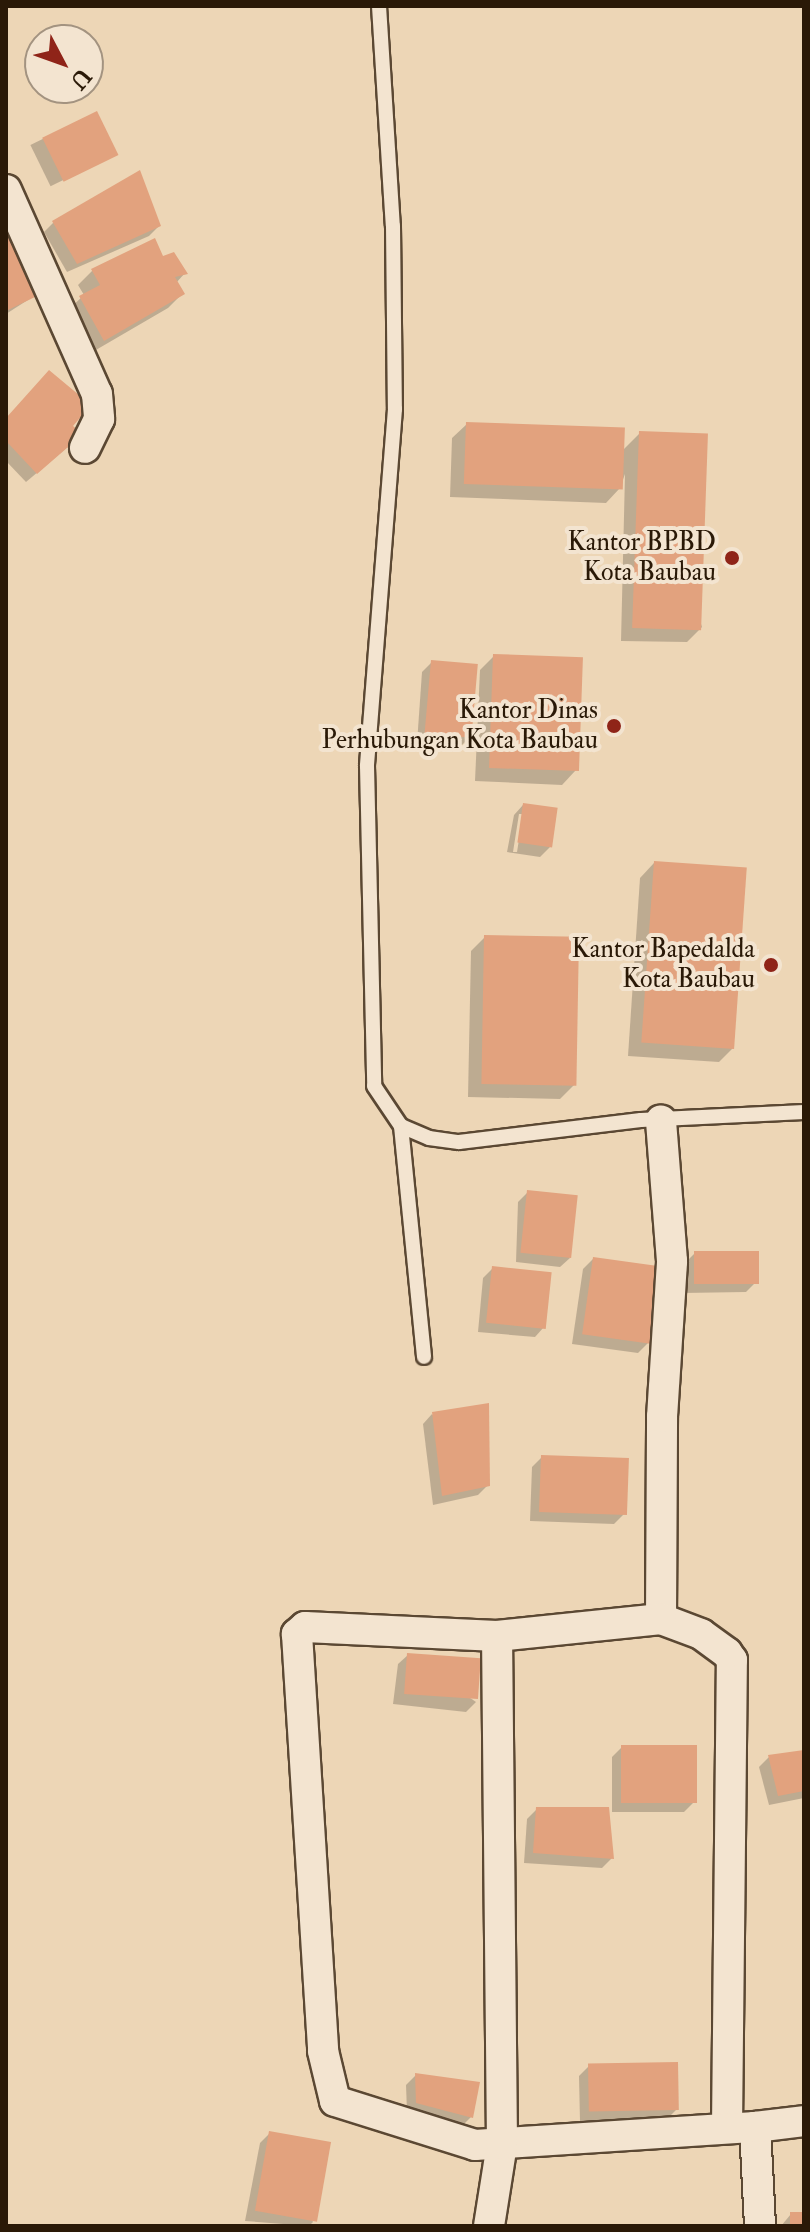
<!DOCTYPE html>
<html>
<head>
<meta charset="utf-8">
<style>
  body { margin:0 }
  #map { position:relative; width:810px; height:2232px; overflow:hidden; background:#edd6b6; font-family:"IM FELL Double Pica",serif }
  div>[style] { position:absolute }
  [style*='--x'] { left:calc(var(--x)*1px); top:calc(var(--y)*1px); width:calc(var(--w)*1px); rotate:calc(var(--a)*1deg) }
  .shadow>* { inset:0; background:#0003; transform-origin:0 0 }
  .building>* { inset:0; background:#e2a27e; transform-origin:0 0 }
  .roads { filter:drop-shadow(2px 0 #5b4833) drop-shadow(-2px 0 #5b4833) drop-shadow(0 2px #5b4833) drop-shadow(0 -2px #5b4833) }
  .lane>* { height:14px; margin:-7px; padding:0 7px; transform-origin:7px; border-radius:7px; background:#f3e4d0 }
  .street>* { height:30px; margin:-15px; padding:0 15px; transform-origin:15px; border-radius:15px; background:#f3e4d0 }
  .dots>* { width:22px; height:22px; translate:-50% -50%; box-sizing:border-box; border:4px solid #f3e4d0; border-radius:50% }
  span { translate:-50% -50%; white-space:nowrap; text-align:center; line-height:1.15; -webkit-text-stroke:8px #f3e4d0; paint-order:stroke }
  .poi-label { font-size:26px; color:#2a1907 }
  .right { translate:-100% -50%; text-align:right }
  .frame { position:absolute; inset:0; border:8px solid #2a1907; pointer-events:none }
  .north { position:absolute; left:24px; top:24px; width:80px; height:80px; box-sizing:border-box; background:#f3e4d0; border:2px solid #a39380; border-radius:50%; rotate:131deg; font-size:22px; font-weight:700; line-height:32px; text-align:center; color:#2a1907 }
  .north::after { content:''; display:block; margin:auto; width:28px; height:36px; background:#8f2418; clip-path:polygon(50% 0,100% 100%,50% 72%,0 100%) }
</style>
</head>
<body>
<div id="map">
  <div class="shadow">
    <i style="left:96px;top:113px;width:46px;height:73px;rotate:64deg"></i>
    <i style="clip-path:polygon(53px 223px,159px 226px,149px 236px,67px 272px,44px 232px)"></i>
    <i style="clip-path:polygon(6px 237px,34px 296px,6px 314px)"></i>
    <i style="clip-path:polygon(162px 259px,185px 273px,176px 283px,182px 294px,168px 308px,89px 354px,66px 312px,84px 295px,78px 285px,92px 271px)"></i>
    <i style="clip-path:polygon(6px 420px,71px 444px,26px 482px,6px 461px)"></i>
    <i style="clip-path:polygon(467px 424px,622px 451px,640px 433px,702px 627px,687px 642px,621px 641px,625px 474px,620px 488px,606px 503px,450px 497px,452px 438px)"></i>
    <i style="clip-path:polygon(494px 656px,576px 770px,562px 785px,475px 781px,480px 670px)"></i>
    <i style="clip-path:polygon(432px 662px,471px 736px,461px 746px,417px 743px,422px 672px)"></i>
    <i style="clip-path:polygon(evenodd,523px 805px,550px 847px,540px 857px,507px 852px,514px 815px,523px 805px,519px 814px,523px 814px,517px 852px,513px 852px,519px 814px)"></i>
    <i style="clip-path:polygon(654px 863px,733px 1048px,719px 1062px,628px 1056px,640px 878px)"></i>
    <i style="clip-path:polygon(485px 937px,574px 1085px,560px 1099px,468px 1097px,471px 951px)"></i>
    <i style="clip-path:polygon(528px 1192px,570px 1258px,560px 1267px,516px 1262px,518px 1202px)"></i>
    <i style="clip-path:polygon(695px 1253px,756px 1282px,746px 1292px,683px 1293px,685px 1263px)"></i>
    <i style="clip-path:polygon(593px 1259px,648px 1343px,638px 1353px,572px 1344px,583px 1269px)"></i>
    <i style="clip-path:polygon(493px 1268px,544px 1327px,535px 1337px,478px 1332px,483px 1278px)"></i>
    <i style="clip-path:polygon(432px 1414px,488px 1485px,478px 1495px,433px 1505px,423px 1424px)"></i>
    <i style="clip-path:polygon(542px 1457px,624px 1514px,614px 1524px,530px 1521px,532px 1467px)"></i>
    <i style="clip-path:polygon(408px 1655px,476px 1702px,466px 1712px,393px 1704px,398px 1664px)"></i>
    <i style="clip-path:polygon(622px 1747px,694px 1802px,684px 1812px,612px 1812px,612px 1757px)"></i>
    <i style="clip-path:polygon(804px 1752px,804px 1798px,769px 1805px,759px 1767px,769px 1757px)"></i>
    <i style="clip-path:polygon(537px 1809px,612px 1858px,602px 1868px,524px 1863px,527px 1819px)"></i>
    <i style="clip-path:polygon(589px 2066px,677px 2109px,667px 2119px,580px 2122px,579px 2076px)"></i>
    <i style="clip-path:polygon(416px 2075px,471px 2117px,461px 2127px,407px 2112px,406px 2085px)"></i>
    <i style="clip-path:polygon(270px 2133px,313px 2222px,309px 2226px,245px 2221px,260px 2143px)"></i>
    <i style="clip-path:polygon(791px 2214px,804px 2214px,804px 2226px,781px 2226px)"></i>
  </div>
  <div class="building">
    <i style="left:97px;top:111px;width:49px;height:61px;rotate:64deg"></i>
    <i style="clip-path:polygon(140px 170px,161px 226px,77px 264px,52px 221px)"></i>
    <i style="clip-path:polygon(6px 232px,37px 296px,6px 311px)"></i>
    <i style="clip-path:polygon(155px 238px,163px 256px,174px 252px,188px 274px,175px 277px,185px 294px,104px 341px,79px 296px,100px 285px,91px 269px)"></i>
    <i style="clip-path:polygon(49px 370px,91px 405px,73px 426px,83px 434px,37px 474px,6px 441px,6px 418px)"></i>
    <i style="left:466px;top:422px;width:159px;height:62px;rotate:2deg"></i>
    <i style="left:639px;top:431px;width:69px;height:197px;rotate:2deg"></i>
    <i style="left:493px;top:654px;width:90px;height:114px;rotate:2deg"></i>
    <i style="left:431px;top:660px;width:47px;height:74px;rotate:5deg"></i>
    <i style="left:523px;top:803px;width:35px;height:40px;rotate:8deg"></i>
    <i style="left:654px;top:861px;width:93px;height:182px;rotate:4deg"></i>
    <i style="left:484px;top:935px;width:95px;height:149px;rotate:1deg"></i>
    <i style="left:527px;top:1190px;width:51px;height:63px;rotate:6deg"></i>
    <i style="left:694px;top:1251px;width:65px;height:33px"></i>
    <i style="left:593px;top:1257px;width:69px;height:78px;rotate:8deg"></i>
    <i style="left:492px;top:1266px;width:60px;height:57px;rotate:6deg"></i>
    <i style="clip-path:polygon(489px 1403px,490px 1486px,442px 1496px,432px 1412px)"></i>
    <i style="left:541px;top:1455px;width:88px;height:57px;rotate:2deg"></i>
    <i style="left:407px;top:1653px;width:74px;height:41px;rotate:4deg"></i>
    <i style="left:621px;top:1745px;width:76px;height:58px"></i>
    <i style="clip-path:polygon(804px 1750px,804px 1791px,778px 1796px,768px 1755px)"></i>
    <i style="clip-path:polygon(536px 1807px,609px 1807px,614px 1859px,533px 1853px)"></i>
    <i style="left:678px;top:2062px;width:48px;height:90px;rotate:89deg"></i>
    <i style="clip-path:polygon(415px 2073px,480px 2082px,473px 2118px,416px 2103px)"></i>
    <i style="left:269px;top:2131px;width:63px;height:81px;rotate:10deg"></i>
    <i style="left:790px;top:2212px;width:14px;height:14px"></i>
  </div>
  <div class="roads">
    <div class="lane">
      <i style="--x:379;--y:6;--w:220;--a:86.4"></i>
      <i style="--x:393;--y:226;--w:183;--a:89.4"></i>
      <i style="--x:395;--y:409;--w:358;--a:94.5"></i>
      <i style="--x:367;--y:766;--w:320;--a:88.7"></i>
      <i style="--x:374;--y:1086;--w:48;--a:56"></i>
      <i style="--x:401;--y:1126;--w:30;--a:23"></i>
      <i style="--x:429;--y:1138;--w:30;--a:8"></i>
      <i style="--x:459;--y:1142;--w:183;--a:-6.9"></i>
      <i style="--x:641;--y:1120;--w:163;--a:-2.8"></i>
      <i style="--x:401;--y:1126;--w:232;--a:84.3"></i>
    </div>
    <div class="street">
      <i style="--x:6;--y:190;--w:223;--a:66"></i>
      <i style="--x:97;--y:394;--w:25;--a:85"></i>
      <i style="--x:99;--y:419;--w:32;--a:116"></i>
      <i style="--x:661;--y:1619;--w:202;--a:-89.7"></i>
      <i style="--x:662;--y:1417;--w:156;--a:-86.3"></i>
      <i style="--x:672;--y:1261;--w:141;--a:-94.5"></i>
      <i style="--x:755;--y:2127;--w:99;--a:87.1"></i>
      <i style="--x:727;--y:2128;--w:468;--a:-89.4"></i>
      <i style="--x:732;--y:1660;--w:9;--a:-126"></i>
      <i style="--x:727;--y:1653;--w:32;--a:-144"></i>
      <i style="--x:701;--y:1634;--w:43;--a:-159.4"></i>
      <i style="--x:661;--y:1619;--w:165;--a:174.1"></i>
      <i style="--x:497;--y:1636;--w:192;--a:-177.3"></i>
      <i style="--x:305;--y:1627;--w:11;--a:139"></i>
      <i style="--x:297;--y:1634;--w:418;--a:86.4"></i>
      <i style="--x:323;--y:2051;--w:51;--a:76.5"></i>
      <i style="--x:335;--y:2101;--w:147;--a:17.4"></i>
      <i style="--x:475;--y:2145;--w:281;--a:-3.7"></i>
      <i style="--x:755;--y:2127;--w:49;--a:-7"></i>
      <i style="--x:489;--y:2226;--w:83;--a:-81"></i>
      <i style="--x:502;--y:2144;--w:508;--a:-90.56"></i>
    </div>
  </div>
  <div class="dots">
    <i style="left:732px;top:558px;background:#8f2418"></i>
    <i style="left:614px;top:726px;background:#8f2418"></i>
    <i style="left:771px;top:965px;background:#8f2418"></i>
  </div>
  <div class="poi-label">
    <span class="right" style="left:716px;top:558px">Kantor BPBD<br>Kota Baubau</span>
    <span class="right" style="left:598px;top:726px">Kantor Dinas<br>Perhubungan Kota Baubau</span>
    <span class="right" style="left:755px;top:965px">Kantor Bapedalda<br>Kota Baubau</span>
  </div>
  <div class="frame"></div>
  <div class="north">U</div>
</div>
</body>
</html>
